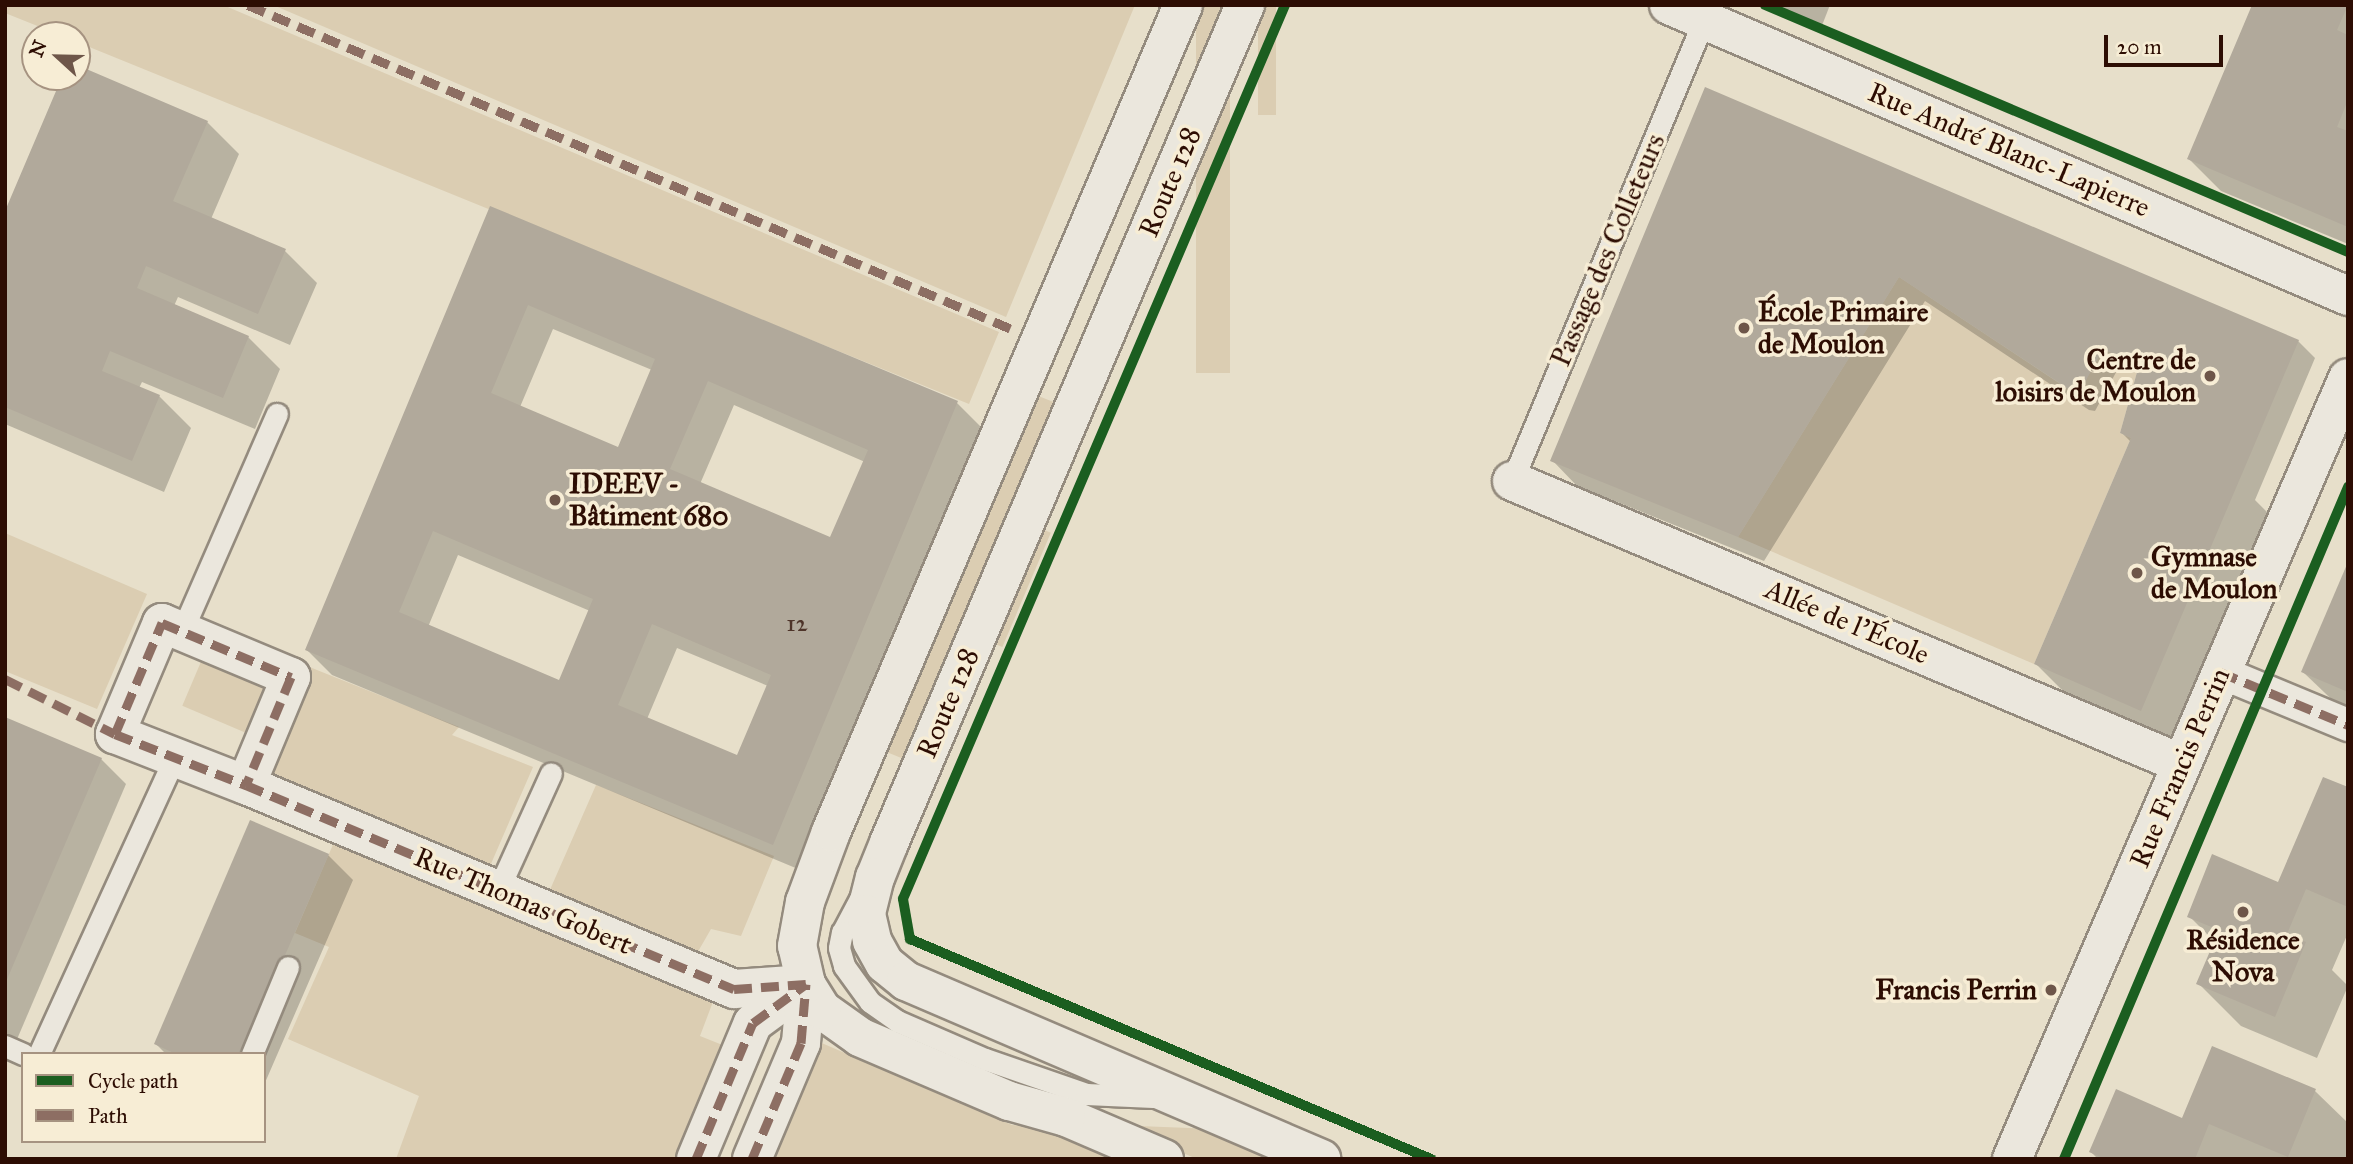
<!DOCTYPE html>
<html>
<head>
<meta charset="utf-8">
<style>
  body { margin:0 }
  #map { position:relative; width:2353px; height:1164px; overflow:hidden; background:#e7dfca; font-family:"IM FELL Great Primer",serif }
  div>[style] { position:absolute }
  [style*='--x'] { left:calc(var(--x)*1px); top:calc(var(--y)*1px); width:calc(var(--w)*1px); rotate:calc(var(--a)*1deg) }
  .green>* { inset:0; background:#dbcdb2; transform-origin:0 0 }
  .shadow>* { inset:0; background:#0003 }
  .building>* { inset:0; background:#b1a99b }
  .roads { filter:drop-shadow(2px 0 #948b7e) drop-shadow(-2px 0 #948b7e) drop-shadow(0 2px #948b7e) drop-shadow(0 -2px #948b7e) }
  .service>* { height:21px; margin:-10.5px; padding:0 10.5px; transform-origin:10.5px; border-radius:10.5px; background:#ebe7dd }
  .pedestrian>* { height:32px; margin:-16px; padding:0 16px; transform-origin:16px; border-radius:16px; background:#ebe7dd }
  .minor>* { height:38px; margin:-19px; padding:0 19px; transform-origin:19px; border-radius:19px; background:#ebe7dd }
  .tertiary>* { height:38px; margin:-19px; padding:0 19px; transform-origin:19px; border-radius:19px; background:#ebe7dd }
  .secondary>* { height:38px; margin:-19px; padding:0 19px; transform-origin:19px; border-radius:19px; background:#ebe7dd }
  .quiet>* { height:9px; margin-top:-4.5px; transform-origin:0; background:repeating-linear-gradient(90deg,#8d6e63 0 18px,transparent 0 27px) }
  .cycleway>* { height:10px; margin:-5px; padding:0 5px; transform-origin:5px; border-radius:5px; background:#1b5e20 }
  .dots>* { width:19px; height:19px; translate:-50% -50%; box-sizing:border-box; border:4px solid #f7edd5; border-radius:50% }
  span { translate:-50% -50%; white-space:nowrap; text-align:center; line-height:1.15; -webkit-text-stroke:7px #f7edd5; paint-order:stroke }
  .number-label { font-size:24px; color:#4e3429 }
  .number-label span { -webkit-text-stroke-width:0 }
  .street-label { font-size:28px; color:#2d0d03 }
  .poi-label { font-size:28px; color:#2d0d03; font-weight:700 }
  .left { translate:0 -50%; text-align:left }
  .right { translate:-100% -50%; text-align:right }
  .frame { position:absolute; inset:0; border:7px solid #2d0d03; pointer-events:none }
  .legend { position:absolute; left:21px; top:1052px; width:245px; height:91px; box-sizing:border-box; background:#f7edd5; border:2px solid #a69381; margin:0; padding:9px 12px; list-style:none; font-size:21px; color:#2d0d03 }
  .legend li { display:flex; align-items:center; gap:14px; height:35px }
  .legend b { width:35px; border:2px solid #a69381 }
  .north { position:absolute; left:21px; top:21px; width:70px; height:70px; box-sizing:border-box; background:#f7edd5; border:2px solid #a69381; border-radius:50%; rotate:292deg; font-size:19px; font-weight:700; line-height:28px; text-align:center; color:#2d0d03 }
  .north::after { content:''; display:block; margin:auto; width:24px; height:32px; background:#6e5649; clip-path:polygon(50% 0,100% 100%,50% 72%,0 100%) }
  .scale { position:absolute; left:2104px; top:35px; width:119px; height:32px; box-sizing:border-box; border:4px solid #2d0d03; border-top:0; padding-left:9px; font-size:21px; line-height:24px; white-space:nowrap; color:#2d0d03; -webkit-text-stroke:5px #f7edd5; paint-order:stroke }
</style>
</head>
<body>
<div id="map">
  <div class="green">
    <i style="clip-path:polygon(5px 5px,223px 5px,999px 332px,969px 404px,77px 42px,77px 35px,60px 35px,5px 13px)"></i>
    <i style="clip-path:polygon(273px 5px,1135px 5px,1006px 317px)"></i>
    <i style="left:1196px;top:5px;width:34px;height:368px"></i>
    <i style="left:1258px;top:5px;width:18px;height:110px"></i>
    <i style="clip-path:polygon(1899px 277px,2077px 395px,2103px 349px,2139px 365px,2120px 433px,2131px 438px,2034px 664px,1738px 537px)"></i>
    <i style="left:1031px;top:393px;width:31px;height:387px;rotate:22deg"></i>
    <i style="left:1037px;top:527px;width:15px;height:124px;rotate:23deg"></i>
    <i style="clip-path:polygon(5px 533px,147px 594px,97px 709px,5px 671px)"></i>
    <i style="left:203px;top:657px;width:72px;height:53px;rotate:23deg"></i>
    <i style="clip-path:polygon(307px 666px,459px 727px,452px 735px,533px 767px,487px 873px,266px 777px)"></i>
    <i style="clip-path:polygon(596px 785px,774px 856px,741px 936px,711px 929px,696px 955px,549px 892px)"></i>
    <i style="clip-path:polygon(335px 840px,714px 999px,700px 1036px,730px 1048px,683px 1159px,396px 1159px,419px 1096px,288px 1039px,329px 947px,295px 933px)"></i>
    <i style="clip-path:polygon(817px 1041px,1012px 1125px,1064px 1129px,1134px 1159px,766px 1159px)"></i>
    <i style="clip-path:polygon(1138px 1126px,1215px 1129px,1284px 1159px,1197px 1159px,1134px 1132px,1134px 1127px)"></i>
  </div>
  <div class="shadow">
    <i style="clip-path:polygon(1767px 5px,1830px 5px,1821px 28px)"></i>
    <i style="clip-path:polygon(2348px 5px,2348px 244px,2221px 191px,2189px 159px)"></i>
    <i style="clip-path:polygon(77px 67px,207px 122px,239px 154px,211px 219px,285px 251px,317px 283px,290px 345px,178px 297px,174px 306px,248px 337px,280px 369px,255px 429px,142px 382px,139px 388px,159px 396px,191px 428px,164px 492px,5px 424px,5px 215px,64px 77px,77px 77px)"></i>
    <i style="clip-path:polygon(1705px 90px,2298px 341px,2315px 358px,2255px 500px,2270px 515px,2173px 742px,2068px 696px,2036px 664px,2131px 442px,2122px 433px,2138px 373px,2120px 365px,2095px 411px,2089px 410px,1925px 301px,1764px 561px,1577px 486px,1552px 460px)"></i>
    <i style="clip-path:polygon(evenodd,491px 208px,957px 403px,982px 428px,798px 869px,332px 675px,307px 650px,491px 208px,553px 329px,652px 370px,619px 449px,520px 407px,553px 329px,491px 208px,734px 405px,865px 462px,831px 540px,700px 484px,734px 405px,491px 208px,458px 555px,590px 611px,560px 682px,428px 627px,458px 555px,491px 208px,677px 648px,768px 686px,738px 757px,647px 719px,677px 648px)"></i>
    <i style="clip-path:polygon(2348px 566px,2348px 715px,2303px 672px)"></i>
    <i style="clip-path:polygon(5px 723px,101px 759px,126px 784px,15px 1044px,5px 1040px)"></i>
    <i style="clip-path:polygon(2348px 789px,2348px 933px,2332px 970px,2348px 986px,2317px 1058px,2241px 1026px,2199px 984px,2216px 943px,2189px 916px,2279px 884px)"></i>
    <i style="clip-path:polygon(328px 855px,353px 880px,264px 1085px,264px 1054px,166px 1054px,156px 1044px)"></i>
    <i style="clip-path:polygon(2213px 1048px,2315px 1091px,2348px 1123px,2347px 1159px,2098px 1159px,2091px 1152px,2183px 1120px)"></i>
  </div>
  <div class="building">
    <i style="clip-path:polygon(2252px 5px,2348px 5px,2337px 30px,2348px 35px,2348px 100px,2337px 127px,2348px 131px,2348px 227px,2187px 159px)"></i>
    <i style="clip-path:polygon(77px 65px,208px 121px,173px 201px,286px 249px,258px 314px,146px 266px,137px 288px,249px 336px,223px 398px,110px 351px,102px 371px,160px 395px,132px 461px,5px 407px,5px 211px,62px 77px,77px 77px)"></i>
    <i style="clip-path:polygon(1705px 87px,2299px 340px,2141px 711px,2034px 664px,2131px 438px,2120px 433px,2139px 365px,2103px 349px,2078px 395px,1899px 277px,1738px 537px,1550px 461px)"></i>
    <i style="clip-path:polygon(evenodd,490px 206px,958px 401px,773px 845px,305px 650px,490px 206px,528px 305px,655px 359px,618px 447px,491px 393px,528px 305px,490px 206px,708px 381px,868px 450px,830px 537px,670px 469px,708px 381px,490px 206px,433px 531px,593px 599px,559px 680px,399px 612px,433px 531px,490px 206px,652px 624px,771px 675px,737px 755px,618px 705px,652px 624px)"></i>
    <i style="clip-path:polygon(2348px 562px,2348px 692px,2301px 672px)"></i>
    <i style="clip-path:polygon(5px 717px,102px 758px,5px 984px)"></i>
    <i style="clip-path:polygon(2323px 777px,2348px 787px,2348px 907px,2306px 889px,2287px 934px,2306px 942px,2275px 1017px,2196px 984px,2219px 930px,2187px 917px,2212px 854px,2278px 882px)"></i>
    <i style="clip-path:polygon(250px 820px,329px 854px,242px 1054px,176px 1054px,154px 1044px)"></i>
    <i style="clip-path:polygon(2212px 1046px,2316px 1089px,2288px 1157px,2209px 1124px,2195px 1159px,2105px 1159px,2089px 1152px,2116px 1089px,2182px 1118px)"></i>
  </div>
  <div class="roads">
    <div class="service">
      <i style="--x:1512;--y:481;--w:499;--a:-67.4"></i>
      <i style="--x:182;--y:631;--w:237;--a:-66.4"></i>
      <i style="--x:498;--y:890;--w:128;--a:-65.6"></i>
      <i style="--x:861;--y:897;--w:40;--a:118"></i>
      <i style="--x:842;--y:932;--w:16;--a:101"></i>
      <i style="--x:839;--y:948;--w:19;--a:74"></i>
      <i style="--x:844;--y:966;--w:44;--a:54.2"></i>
      <i style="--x:870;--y:1002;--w:33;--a:35"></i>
      <i style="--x:897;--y:1021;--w:96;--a:23.4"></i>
      <i style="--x:985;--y:1059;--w:107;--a:19.1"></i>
      <i style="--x:1086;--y:1094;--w:67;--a:2.6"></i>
      <i style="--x:5;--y:1046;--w:20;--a:24"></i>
      <i style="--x:39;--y:1054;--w:327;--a:-65.4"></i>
      <i style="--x:252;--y:1054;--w:94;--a:-67.5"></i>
    </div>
    <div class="pedestrian">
      <i style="--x:2220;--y:672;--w:139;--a:22.5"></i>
    </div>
    <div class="minor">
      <i style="--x:1669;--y:5;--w:739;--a:23.2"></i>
      <i style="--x:1512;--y:481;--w:727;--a:22.9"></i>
      <i style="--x:246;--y:785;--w:117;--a:-67.4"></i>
      <i style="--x:291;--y:677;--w:140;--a:-157.3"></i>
      <i style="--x:162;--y:623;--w:121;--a:112.9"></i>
      <i style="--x:115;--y:734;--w:141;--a:21.3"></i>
      <i style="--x:246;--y:785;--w:529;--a:22.69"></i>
      <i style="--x:734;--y:989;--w:72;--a:-4"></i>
      <i style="--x:696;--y:1159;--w:147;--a:-67.3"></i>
      <i style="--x:753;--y:1023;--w:66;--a:-36.3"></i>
      <i style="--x:752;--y:1159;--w:126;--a:-67.1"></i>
      <i style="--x:801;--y:1043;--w:59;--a:-85.2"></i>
    </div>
    <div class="tertiary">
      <i style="--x:2012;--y:1159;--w:850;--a:-66.72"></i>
    </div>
    <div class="secondary">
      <i style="--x:1245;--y:5;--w:910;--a:113.02"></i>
      <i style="--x:889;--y:843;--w:37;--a:112"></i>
      <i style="--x:875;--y:877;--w:38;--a:104"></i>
      <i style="--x:866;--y:914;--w:28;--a:77"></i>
      <i style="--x:872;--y:941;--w:26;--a:61"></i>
      <i style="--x:885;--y:964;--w:27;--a:39"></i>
      <i style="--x:906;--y:981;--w:452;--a:23.2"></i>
      <i style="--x:1164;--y:1159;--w:107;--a:-156.8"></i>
      <i style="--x:1066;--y:1117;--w:59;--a:-164.3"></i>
      <i style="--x:1009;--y:1101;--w:162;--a:-156.8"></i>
      <i style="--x:860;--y:1037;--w:47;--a:-144.6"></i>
      <i style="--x:822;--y:1010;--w:31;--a:-122"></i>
      <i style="--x:806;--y:984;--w:39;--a:-103"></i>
      <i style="--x:797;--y:946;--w:45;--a:-79.7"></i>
      <i style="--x:805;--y:902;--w:75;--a:-69.6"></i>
      <i style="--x:831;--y:832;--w:899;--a:-66.94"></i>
    </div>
  </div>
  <div class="quiet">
    <i style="--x:248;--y:5;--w:832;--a:22.99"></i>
    <i style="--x:2220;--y:672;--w:139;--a:22.5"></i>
    <i style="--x:5;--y:679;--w:123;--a:26.6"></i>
    <i style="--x:115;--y:734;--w:141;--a:21.3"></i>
    <i style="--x:246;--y:785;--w:529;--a:22.69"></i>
    <i style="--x:734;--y:989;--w:72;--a:-4"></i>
    <i style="--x:115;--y:734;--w:121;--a:-67.1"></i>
    <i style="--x:162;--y:623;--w:140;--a:22.7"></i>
    <i style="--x:291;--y:677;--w:117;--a:112.6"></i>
    <i style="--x:696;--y:1159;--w:147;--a:-67.3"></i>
    <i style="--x:753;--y:1023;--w:66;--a:-36.3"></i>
    <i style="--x:752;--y:1159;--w:126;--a:-67.1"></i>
    <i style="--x:801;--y:1043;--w:59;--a:-85.2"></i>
  </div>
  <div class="cycleway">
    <i style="--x:1285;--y:5;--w:972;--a:113.14"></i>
    <i style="--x:903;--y:899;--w:41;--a:80.1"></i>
    <i style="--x:910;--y:939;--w:566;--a:22.89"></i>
    <i style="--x:1765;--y:5;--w:633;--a:22.96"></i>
    <i style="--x:2064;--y:1159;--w:730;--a:-67.09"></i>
  </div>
  <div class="dots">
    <i style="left:1744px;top:328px;background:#6e5649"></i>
    <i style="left:2210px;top:376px;background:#6e5649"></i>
    <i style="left:555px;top:500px;background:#6e5649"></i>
    <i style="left:2137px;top:573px;background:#6e5649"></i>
    <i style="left:2243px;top:912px;background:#6e5649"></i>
    <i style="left:2051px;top:990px;background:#6e5649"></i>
  </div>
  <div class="number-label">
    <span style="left:797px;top:624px">12</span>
  </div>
  <div class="street-label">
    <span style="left:2009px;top:150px;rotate:23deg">Rue André Blanc-Lapierre</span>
    <span style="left:1170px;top:182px;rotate:-67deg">Route 128</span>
    <span style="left:1608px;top:250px;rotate:-67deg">Passage des Colleteurs</span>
    <span style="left:1847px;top:622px;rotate:23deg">Allée de l'École</span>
    <span style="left:948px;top:703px;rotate:-67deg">Route 128</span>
    <span style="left:2180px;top:768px;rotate:-67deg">Rue Francis Perrin</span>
    <span style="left:523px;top:901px;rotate:23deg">Rue Thomas Gobert</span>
  </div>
  <div class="poi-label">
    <span class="left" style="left:1758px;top:328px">École Primaire<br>de Moulon</span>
    <span class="right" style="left:2196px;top:376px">Centre de<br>loisirs de Moulon</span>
    <span class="left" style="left:569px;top:500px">IDEEV -<br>Bâtiment 680</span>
    <span class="left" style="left:2151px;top:573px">Gymnase<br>de Moulon</span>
    <span style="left:2243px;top:956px">Résidence<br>Nova</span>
    <span class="right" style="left:2037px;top:990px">Francis Perrin</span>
  </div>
  <div class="frame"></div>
  <ul class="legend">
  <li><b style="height:9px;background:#1b5e20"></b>Cycle path</li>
  <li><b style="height:9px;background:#8d6e63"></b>Path</li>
  </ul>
  <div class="north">N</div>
  <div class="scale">20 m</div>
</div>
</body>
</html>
